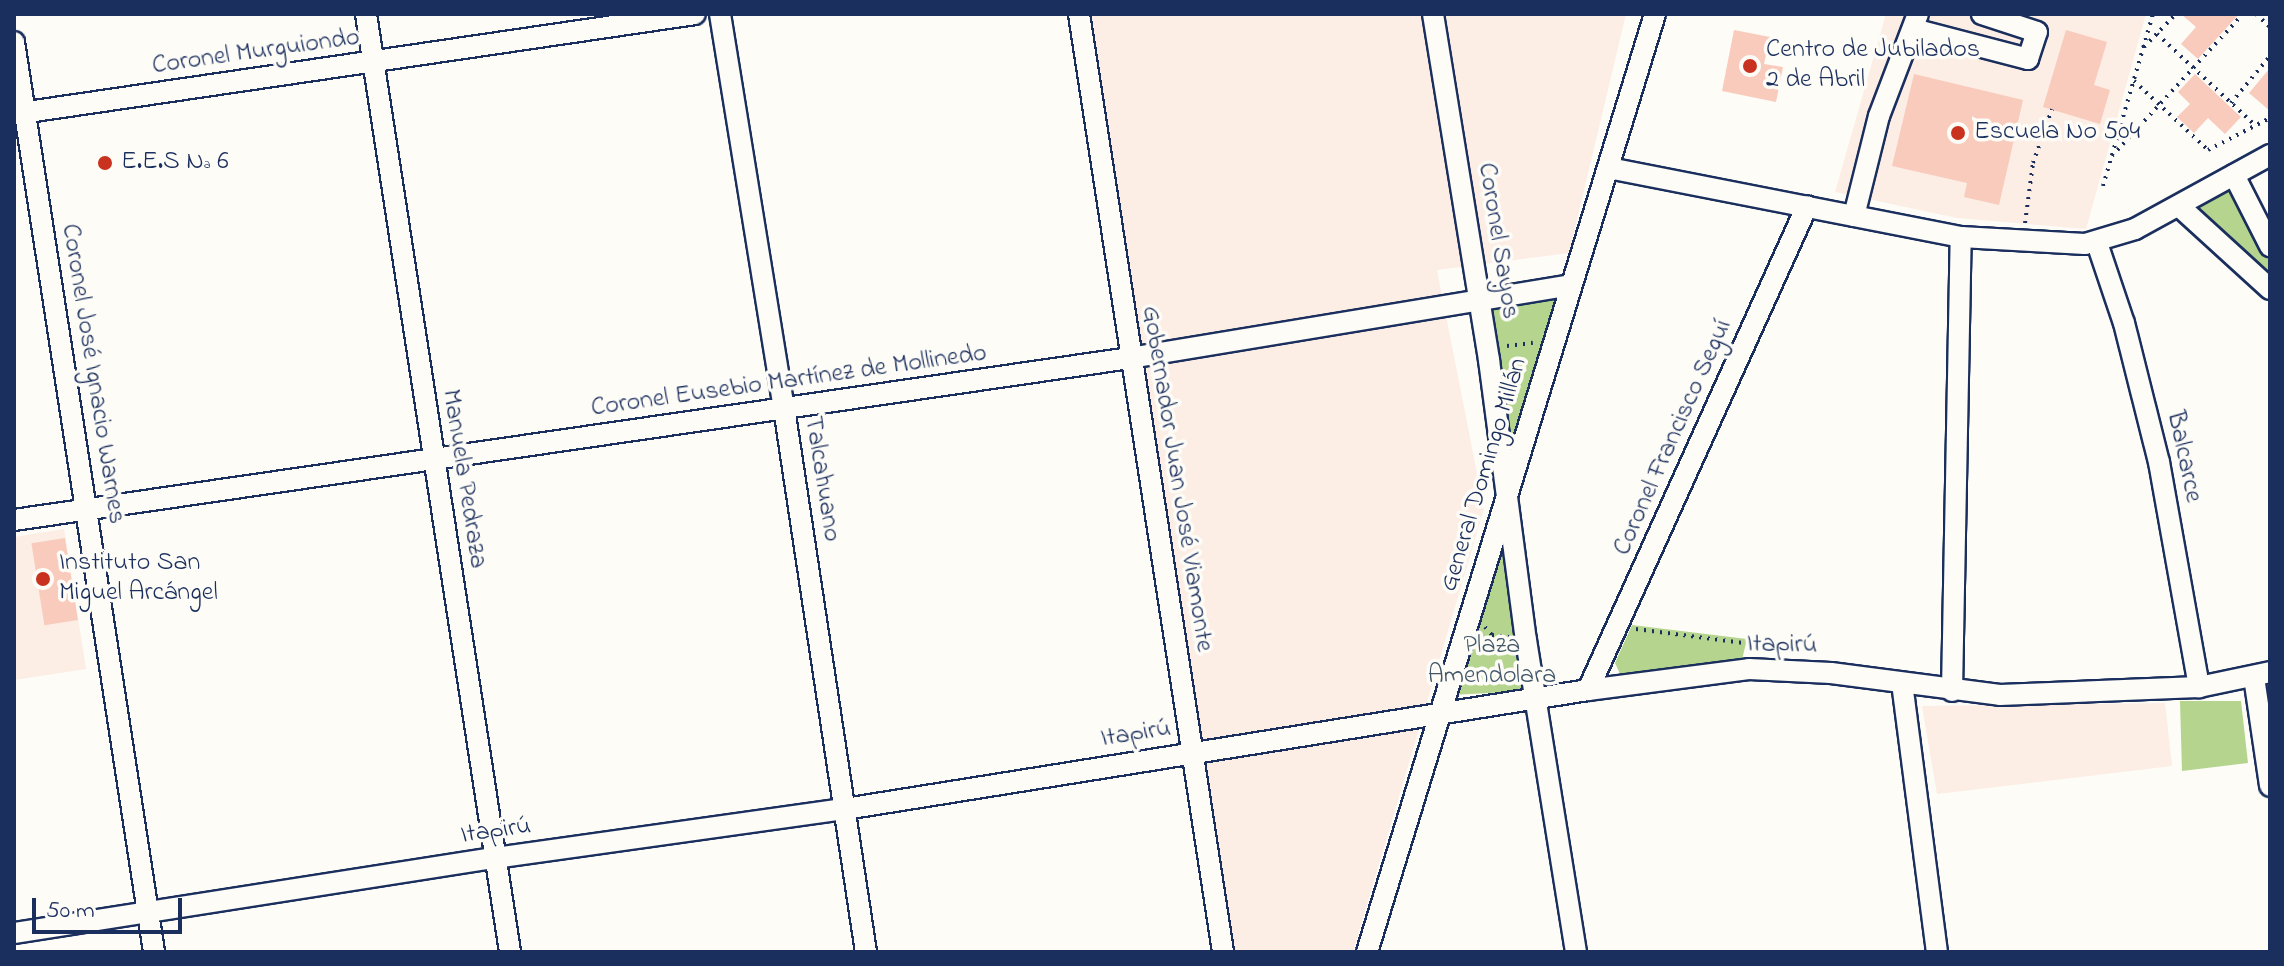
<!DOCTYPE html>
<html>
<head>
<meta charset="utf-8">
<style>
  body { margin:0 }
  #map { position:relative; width:2284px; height:966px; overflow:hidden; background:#fdfcf7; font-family:"Indie Flower",sans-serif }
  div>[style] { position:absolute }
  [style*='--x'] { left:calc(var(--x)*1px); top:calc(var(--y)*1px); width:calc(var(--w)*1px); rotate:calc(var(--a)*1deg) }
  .built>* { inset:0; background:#fcede5 }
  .green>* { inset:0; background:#b5d58e }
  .building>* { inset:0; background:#f9cbbc; transform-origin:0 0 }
  .path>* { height:4px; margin-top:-2px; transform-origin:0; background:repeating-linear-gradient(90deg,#1b2f5e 0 2px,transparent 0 8px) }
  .roads { filter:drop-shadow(2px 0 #1b2f5e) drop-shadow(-2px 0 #1b2f5e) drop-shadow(0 2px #1b2f5e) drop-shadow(0 -2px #1b2f5e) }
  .minor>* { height:20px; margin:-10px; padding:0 10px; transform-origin:10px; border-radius:10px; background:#fdfcf7 }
  .dots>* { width:22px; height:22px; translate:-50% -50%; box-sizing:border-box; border:4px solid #fdfcf7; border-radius:50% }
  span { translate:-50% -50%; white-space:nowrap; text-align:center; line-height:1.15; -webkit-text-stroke:7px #fdfcf7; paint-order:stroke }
  .poi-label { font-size:26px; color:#1b2f5e }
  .left { translate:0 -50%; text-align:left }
  .street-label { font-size:26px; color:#1b2f5e }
  .park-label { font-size:26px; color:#42586a }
  .frame { position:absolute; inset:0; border:16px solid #1b2f5e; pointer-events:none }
  .scale { position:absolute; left:32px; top:898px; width:150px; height:36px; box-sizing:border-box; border:4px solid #1b2f5e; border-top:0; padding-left:10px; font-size:24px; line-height:28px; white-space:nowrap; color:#1b2f5e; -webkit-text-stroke:6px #fdfcf7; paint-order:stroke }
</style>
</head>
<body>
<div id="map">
  <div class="built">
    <i style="clip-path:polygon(1074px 14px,1626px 14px,1569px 253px,1437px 270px,1484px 509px,1353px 952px,1231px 952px)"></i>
    <i style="clip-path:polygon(1886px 14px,2146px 14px,2086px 229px,1957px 218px,1835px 192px)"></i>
    <i style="clip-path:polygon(64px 529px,86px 669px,14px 680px,14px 537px)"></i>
    <i style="clip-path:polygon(2165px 703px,2172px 766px,1937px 794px,1922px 706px)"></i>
  </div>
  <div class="green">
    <i style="clip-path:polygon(2234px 175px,2270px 246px,2270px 289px,2179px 206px)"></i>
    <i style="clip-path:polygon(1570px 285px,1507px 491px,1524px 691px,1452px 695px,1507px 491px,1480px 301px)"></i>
    <i style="clip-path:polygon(1632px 625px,1747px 639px,1741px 664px,1621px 676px,1615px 663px)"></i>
    <i style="clip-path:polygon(2180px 701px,2241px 701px,2248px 763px,2182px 771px)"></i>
  </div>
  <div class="building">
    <i style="clip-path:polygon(2181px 14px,2239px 14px,2198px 59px,2181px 44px,2196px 27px)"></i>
    <i style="clip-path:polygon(1734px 30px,1770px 37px,1764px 64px,1783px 67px,1776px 102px,1722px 91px)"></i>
    <i style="clip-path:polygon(2066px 30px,2107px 42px,2094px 85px,2110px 90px,2100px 124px,2043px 107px)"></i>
    <i style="clip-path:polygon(2270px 68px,2270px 111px,2249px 93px)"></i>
    <i style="clip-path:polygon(1914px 74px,2023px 100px,1999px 205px,1964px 197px,1967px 183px,1892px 166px)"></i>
    <i style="clip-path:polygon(2195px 74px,2241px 117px,2225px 134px,2208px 118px,2194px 133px,2177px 117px,2190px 104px,2178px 92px)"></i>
    <i style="left:65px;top:538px;width:83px;height:34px;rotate:81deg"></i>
  </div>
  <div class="path">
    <i style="--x:2256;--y:14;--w:19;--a:43"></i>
    <i style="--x:2157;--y:34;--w:134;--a:42.9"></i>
    <i style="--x:2144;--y:47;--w:46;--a:-45.9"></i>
    <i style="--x:2134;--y:81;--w:101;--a:43"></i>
    <i style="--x:2208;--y:150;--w:70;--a:-27.3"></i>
    <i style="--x:2231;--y:103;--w:61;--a:-50.3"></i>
    <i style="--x:2112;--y:156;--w:193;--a:-47.3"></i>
    <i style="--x:2103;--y:186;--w:179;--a:-73.8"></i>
    <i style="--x:2025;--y:223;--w:61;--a:-82.4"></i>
    <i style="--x:2033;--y:163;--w:57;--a:-70.6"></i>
    <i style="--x:1507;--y:346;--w:26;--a:-7"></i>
    <i style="--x:1485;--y:627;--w:11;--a:49"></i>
    <i style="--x:1492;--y:635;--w:17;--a:7"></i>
    <i style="--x:1636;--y:629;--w:163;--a:7.4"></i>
  </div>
  <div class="roads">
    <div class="minor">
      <i style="--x:366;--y:14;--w:949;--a:81.27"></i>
      <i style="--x:720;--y:14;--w:399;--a:80.8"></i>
      <i style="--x:784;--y:408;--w:550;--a:81.43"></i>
      <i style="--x:1079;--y:14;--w:949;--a:81.27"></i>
      <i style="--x:1433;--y:14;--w:351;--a:80.8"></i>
      <i style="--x:1489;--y:360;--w:282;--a:82.5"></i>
      <i style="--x:1526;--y:640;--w:316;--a:80.9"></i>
      <i style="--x:1913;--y:29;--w:119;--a:14.6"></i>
      <i style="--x:2028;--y:59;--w:28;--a:-72"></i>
      <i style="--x:2037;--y:32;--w:58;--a:-161.9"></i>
      <i style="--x:14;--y:42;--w:921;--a:81.25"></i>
      <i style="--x:14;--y:114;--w:688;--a:-8.35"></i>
      <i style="--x:1609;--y:168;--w:359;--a:11.1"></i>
      <i style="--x:1961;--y:237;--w:124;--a:3.2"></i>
      <i style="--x:2085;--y:244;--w:52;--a:-16.7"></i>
      <i style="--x:2135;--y:229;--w:154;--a:-28.7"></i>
      <i style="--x:2234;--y:175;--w:80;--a:63.1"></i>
      <i style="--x:2179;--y:206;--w:123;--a:42.4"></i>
      <i style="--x:1854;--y:216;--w:103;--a:-76"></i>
      <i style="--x:1879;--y:116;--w:109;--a:-69.1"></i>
      <i style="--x:2097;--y:243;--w:84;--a:71.4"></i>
      <i style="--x:2124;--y:323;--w:143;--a:75.9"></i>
      <i style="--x:2159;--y:462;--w:229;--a:79.9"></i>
      <i style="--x:14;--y:520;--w:1128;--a:-8.26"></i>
      <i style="--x:1130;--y:358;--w:446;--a:-9.4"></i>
      <i style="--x:2254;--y:677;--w:110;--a:81.6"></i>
      <i style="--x:1902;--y:683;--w:271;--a:82.6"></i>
      <i style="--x:1588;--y:690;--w:531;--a:-65.65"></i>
      <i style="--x:1952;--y:691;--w:454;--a:-88.9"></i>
      <i style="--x:14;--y:933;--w:487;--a:-8.9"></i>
      <i style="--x:495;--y:858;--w:353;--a:-8"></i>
      <i style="--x:845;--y:809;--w:752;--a:-9.1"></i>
      <i style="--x:1588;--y:690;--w:162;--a:-7.4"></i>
      <i style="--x:1749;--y:669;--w:82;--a:2.8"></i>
      <i style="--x:1831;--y:673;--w:170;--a:7.4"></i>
      <i style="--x:2000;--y:695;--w:199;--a:-2.3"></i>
      <i style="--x:2199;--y:687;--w:73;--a:-11.9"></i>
      <i style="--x:1367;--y:952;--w:981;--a:-72.93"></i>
    </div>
  </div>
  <div class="dots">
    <i style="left:1750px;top:66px;background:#c8321e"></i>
    <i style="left:1958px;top:133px;background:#c8321e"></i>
    <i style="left:105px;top:163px;background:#c8321e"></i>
    <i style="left:43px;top:579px;background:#c8321e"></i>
  </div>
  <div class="poi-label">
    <span class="left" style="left:1766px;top:66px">Centro de Jubilados<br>2 de Abril</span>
    <span class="left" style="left:1974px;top:133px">Escuela No 504</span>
    <span class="left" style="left:121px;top:163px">E.E.S Nª 6</span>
    <span class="left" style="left:59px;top:579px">Instituto San<br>Miguel Arcángel</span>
  </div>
  <div class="street-label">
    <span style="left:256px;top:53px;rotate:-8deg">Coronel Murguiondo</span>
    <span style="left:1497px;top:241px;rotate:81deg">Coronel Sayos</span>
    <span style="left:92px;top:374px;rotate:81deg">Coronel José Ignacio Warnes</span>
    <span style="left:789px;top:382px;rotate:-8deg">Coronel Eusebio Martínez de Mollinedo</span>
    <span style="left:1674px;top:438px;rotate:-66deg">Coronel Francisco Seguí</span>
    <span style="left:2183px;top:457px;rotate:78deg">Balcarce</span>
    <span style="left:1485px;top:475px;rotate:-73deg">General Domingo Millán</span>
    <span style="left:463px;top:479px;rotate:81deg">Manuela Pedraza</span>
    <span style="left:821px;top:479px;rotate:81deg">Talcahuano</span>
    <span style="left:1176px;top:479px;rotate:81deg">Gobernador Juan José Viamonte</span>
    <span style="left:1782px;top:646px;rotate:1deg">Itapirú</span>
    <span style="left:1136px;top:735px;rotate:-9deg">Itapirú</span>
    <span style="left:496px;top:832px;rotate:-8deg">Itapirú</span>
  </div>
  <div class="park-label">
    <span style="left:1492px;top:662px">Plaza<br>Amendolara</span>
  </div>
  <div class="frame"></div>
  <div class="scale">50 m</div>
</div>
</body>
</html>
